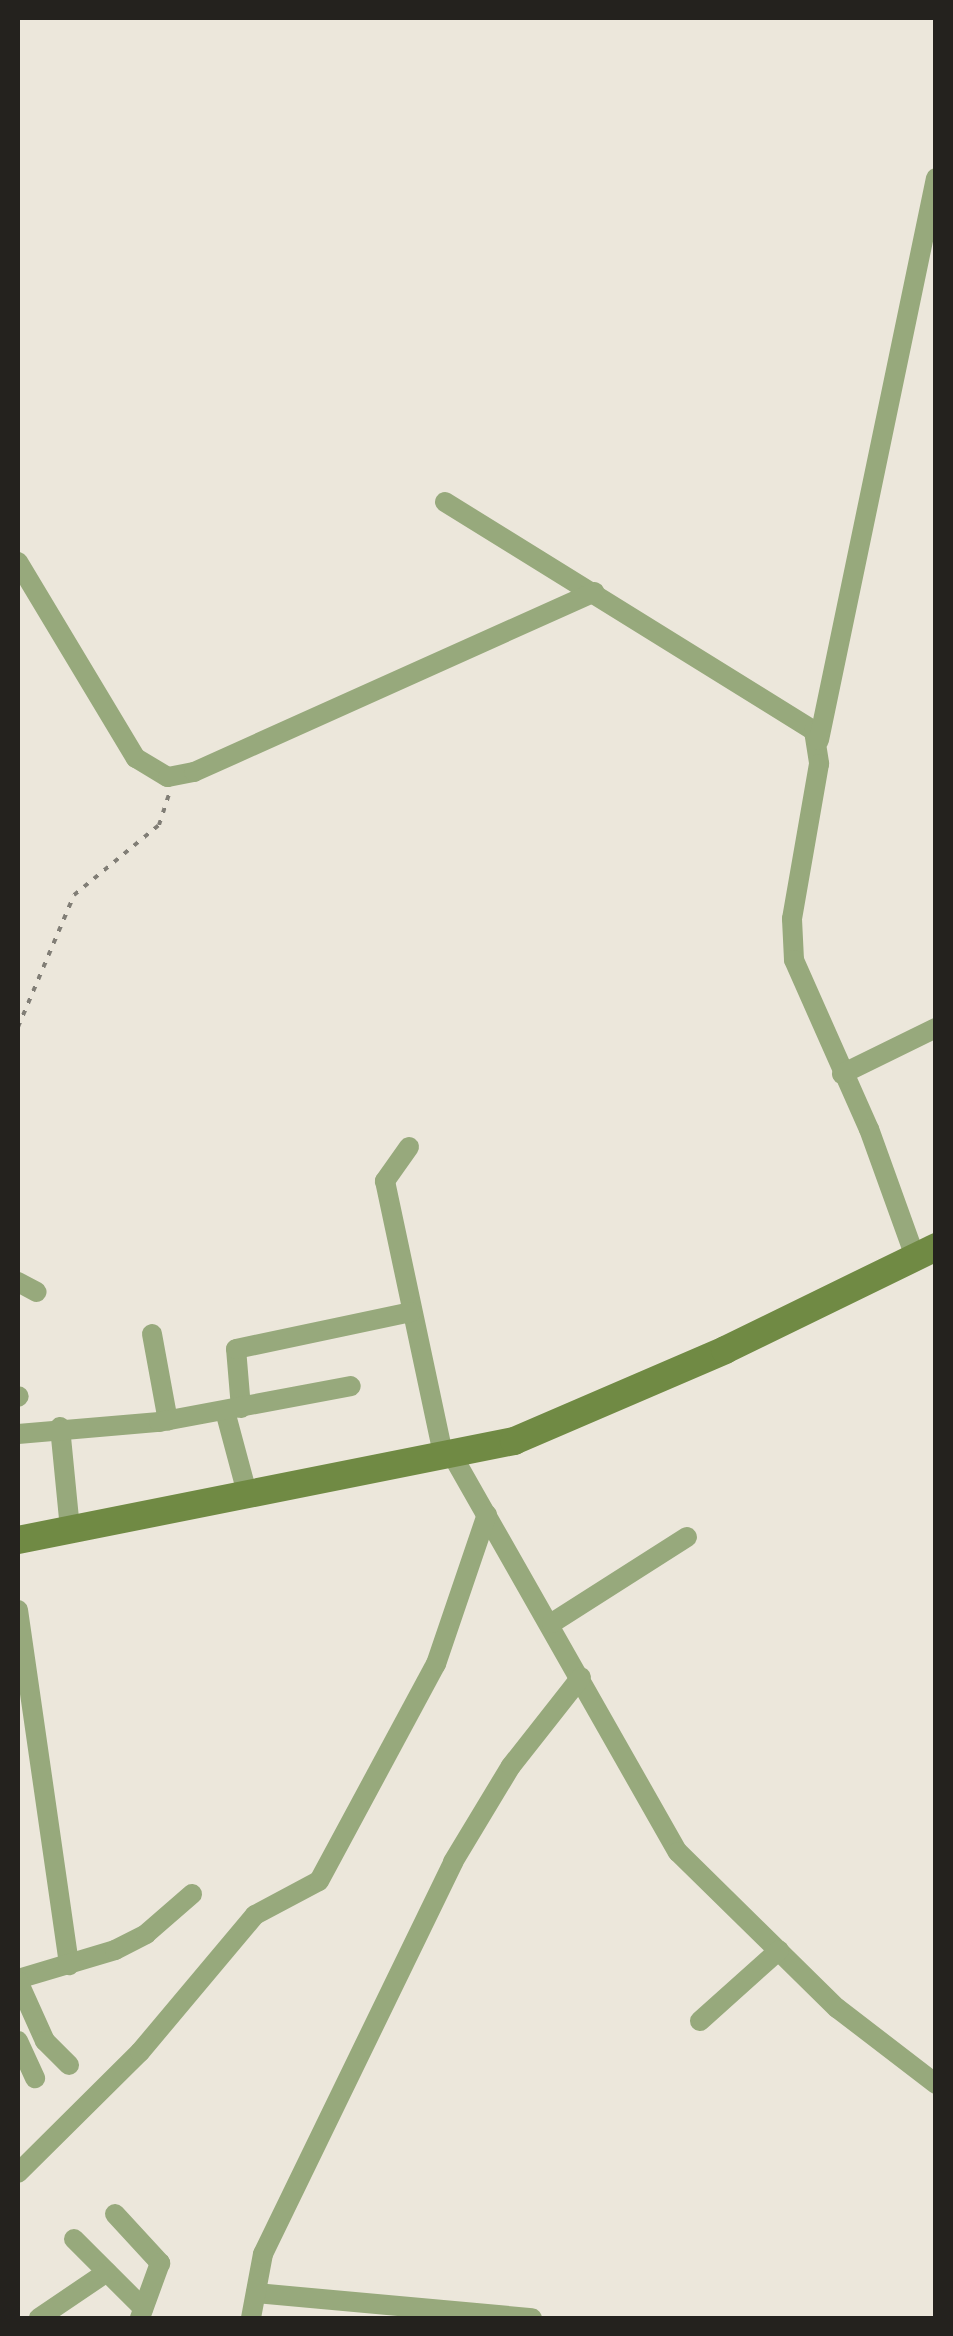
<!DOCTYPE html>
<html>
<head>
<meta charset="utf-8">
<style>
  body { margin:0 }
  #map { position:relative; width:953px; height:2336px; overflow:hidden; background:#ece7db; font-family:"DejaVu Sans",sans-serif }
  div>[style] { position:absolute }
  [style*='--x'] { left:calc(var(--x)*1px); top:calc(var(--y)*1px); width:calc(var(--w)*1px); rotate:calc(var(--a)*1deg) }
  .path>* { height:4px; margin-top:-2px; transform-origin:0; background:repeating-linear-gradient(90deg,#817e76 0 5px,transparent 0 13px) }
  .minor>* { height:20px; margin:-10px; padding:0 10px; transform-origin:10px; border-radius:10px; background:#97a97c }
  .secondary>* { height:28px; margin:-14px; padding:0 14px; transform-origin:14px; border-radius:14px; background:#708a44 }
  span { translate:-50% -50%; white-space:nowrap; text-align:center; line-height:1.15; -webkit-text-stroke:10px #fff; paint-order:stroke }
  .frame { position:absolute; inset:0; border:20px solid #24221e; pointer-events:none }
</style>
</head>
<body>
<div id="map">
  <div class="path">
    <i style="--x:18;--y:1027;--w:143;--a:-67"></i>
    <i style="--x:74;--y:895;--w:110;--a:-39.5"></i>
    <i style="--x:159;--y:825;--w:35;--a:-72"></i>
  </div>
  <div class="minor">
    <i style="--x:445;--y:502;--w:434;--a:31.8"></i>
    <i style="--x:814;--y:731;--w:33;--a:81"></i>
    <i style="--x:819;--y:764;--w:157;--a:99.9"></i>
    <i style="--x:792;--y:919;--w:41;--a:87.2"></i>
    <i style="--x:794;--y:960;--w:185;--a:66.1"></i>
    <i style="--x:869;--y:1129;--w:136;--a:70.2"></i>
    <i style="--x:18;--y:562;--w:229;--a:59"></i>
    <i style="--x:136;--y:758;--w:37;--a:31"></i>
    <i style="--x:168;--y:777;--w:26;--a:-11"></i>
    <i style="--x:194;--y:772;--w:439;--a:-24.2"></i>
    <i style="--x:819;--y:740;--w:574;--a:-78.24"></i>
    <i style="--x:842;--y:1074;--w:105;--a:-26.1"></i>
    <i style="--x:409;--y:1147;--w:42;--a:125.2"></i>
    <i style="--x:385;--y:1181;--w:279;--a:78"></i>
    <i style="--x:18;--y:1282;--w:21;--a:28"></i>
    <i style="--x:152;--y:1334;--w:88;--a:79.6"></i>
    <i style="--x:18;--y:1397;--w:1;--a:-45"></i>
    <i style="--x:241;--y:1408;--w:59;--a:-94.8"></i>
    <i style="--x:236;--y:1349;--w:179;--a:-11.9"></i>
    <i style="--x:225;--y:1411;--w:85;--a:75"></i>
    <i style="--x:60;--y:1427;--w:102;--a:84.4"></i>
    <i style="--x:18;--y:1434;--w:142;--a:-4.9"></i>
    <i style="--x:159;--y:1422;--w:195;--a:-10.6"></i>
    <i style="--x:451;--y:1453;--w:459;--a:60.4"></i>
    <i style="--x:678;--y:1852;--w:223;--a:44.5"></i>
    <i style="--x:837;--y:2008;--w:125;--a:37.5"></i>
    <i style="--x:18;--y:1610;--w:359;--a:81.8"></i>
    <i style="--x:552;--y:1623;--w:160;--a:-32.5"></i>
    <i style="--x:18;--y:1979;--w:101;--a:-16.6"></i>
    <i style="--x:115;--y:1950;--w:35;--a:-27"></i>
    <i style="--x:146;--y:1934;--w:61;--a:-41"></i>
    <i style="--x:18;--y:1981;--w:66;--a:65.8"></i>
    <i style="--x:45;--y:2041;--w:34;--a:45"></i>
    <i style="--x:700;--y:2021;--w:106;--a:-41.9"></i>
    <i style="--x:18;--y:2041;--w:41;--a:65.3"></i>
    <i style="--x:18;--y:2173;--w:172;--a:-44.8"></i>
    <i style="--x:140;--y:2052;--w:179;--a:-50"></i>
    <i style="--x:255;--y:1915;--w:72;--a:-28"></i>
    <i style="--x:319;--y:1881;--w:247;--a:-61.7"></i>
    <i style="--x:436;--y:1664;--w:158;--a:-71.2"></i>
    <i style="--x:115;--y:2214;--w:67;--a:47.4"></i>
    <i style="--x:160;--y:2263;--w:59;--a:110"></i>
    <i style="--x:74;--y:2239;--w:98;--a:45"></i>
    <i style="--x:256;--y:2293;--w:277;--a:5.2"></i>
    <i style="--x:39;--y:2318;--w:82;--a:-34.1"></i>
    <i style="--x:251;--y:2318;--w:65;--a:-79.4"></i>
    <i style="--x:263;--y:2254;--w:436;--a:-64.1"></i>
    <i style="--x:453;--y:1862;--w:112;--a:-58.9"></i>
    <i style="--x:511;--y:1766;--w:113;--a:-51.8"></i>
  </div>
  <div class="secondary">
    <i style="--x:18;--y:1540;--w:506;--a:-11.29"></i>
    <i style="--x:514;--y:1441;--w:230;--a:-23.3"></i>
    <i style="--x:725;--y:1350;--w:235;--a:-26"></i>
  </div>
  <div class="frame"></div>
</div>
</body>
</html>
